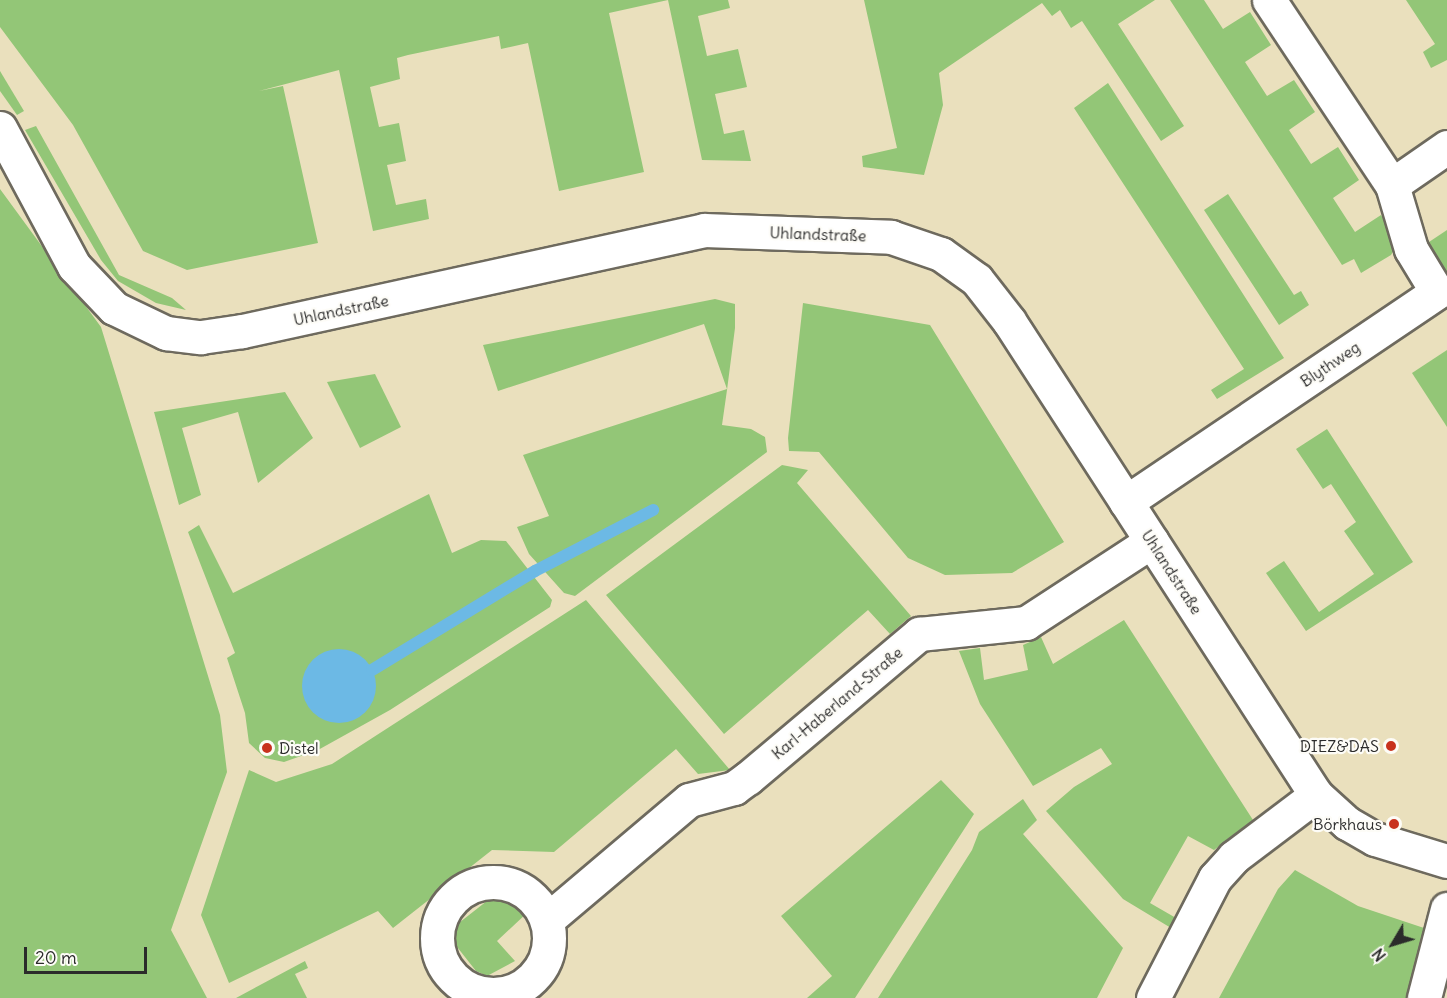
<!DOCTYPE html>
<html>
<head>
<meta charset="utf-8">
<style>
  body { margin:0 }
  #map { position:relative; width:1447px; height:998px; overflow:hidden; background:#eae0bd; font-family:Delius,sans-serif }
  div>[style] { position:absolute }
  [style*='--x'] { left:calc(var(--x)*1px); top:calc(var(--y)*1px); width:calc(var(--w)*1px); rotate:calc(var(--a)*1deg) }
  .green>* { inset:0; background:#93c677 }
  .water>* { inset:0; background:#6cb9e5 }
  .round { border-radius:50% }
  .stream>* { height:12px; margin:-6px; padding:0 6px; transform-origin:6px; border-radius:6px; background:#6cb9e5 }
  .roads { filter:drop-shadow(2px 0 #6e6a5e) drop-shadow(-2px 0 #6e6a5e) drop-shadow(0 2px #6e6a5e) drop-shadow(0 -2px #6e6a5e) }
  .street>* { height:33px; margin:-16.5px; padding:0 16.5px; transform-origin:16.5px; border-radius:16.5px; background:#fff }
  .street>.ring { margin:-16.5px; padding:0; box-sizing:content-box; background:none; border:33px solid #fff; border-radius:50% }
  .dots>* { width:16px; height:16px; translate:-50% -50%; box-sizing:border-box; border:3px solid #fdfcf7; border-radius:50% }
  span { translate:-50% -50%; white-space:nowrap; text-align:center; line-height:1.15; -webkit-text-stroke:4.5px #fdfcf7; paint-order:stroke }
  .street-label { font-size:16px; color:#2b2b2b }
  .poi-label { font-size:16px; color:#2b2b2b }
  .right { translate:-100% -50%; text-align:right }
  .left { translate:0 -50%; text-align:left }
  .north { position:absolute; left:1363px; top:914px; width:60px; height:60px; -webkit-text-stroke:4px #fdfcf7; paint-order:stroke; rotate:232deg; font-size:16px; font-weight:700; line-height:24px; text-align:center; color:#2b2b2b }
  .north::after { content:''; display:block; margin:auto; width:21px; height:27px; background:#2b2b2b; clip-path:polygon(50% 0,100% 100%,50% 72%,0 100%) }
  .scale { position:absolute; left:24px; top:947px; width:123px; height:27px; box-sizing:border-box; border:3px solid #2b2b2b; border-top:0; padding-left:8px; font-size:18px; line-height:21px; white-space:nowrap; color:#2b2b2b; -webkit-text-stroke:4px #fdfcf7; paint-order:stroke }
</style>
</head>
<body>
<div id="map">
  <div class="green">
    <i style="clip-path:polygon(0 0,728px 0,730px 8px,698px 16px,707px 56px,738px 49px,747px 87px,715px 94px,724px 134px,744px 130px,751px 161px,702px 160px,668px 0,609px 13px,644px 172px,559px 191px,528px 43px,501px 49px,499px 36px,408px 55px,397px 58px,400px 79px,370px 87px,379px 127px,399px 123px,406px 161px,387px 165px,396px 205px,426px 199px,429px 219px,373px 231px,339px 70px,259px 91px,283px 86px,318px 243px,187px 270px,143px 251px,73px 125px,0 27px)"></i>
    <i style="clip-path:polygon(864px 0,1155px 0,1118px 24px,1184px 126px,1161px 141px,1082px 21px,1071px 28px,1060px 10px,1052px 16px,1042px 3px,939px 73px,943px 105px,924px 175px,863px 167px,862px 156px,897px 148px)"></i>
    <i style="clip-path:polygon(1170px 0,1204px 0,1223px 29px,1250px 12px,1271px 45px,1245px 62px,1267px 96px,1294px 80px,1315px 112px,1289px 130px,1311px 164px,1338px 147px,1359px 180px,1333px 198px,1355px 232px,1381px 215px,1399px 242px,1391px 255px,1361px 273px,1354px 259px,1342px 265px)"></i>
    <i style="clip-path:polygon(1406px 0,1447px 0,1447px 60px,1431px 68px,1423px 52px,1435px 44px)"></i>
    <i style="clip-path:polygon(0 71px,24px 111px,17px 115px,0 91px)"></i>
    <i style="clip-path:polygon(1108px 83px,1284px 358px,1217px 399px,1211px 390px,1244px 369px,1074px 108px)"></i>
    <i style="clip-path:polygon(36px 126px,119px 275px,172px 298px,186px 310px,156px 303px,118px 281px,101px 260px,25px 130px)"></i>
    <i style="clip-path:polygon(0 189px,101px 327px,220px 715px,227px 772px,171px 930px,207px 998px,0 998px)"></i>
    <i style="clip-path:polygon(1228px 194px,1294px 295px,1301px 291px,1309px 305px,1279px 325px,1204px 210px)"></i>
    <i style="clip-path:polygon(1447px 230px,1447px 290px,1420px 248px)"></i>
    <i style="clip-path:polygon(715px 299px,735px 304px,735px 328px,727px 390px,722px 425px,751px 429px,765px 437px,767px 452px,575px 596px,564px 593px,529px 554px,517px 527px,549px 516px,523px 455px,727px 389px,704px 324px,498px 391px,483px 345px)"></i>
    <i style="clip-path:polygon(803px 303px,930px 325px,1064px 542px,1012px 573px,945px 575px,908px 558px,819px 452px,789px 451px,788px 438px)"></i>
    <i style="clip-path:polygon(1447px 350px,1447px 427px,1412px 373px)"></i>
    <i style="clip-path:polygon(375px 374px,401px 427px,360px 448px,327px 382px)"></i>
    <i style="clip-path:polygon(285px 392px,313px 438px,258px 483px,238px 412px,182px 428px,201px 495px,179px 505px,154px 412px)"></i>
    <i style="clip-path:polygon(1327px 429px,1413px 562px,1306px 631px,1266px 573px,1284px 561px,1319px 612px,1374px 574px,1344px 531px,1356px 522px,1331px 484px,1323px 489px,1296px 449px)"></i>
    <i style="clip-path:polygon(782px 465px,808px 470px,797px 483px,911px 616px,890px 634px,868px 610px,724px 734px,606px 595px)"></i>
    <i style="clip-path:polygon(429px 494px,452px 553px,481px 540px,506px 541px,552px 600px,550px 607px,390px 710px,318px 750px,284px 762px,265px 758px,249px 743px,245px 713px,227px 658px,235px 653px,188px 532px,199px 525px,233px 593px)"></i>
    <i style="clip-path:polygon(586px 600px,730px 770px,698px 774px,676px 749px,554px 852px,492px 850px,393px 928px,378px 911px,229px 983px,201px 915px,249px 770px,276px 782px,332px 764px)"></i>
    <i style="clip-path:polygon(1124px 620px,1253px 820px,1214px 850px,1188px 836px,1150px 903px,1176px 918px,1171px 928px,1123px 899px,1046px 811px,1074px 787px,1112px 764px,1101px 748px,1033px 786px,980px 704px,959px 651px,980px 648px,984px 680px,1028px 670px,1023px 645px,1041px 637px,1053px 664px)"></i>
    <i style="clip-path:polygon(941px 780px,974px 814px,855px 998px,807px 998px,832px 976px,781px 916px)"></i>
    <i style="clip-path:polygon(1023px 799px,1037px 820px,1023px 834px,1123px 948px,1097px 998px,878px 998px,972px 850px,979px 832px)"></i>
    <i style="clip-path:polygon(1295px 870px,1358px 906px,1427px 929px,1406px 998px,1219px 998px,1278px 889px)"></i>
    <i style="clip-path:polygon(492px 897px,527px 900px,528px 912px,497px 941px,515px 961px,487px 976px,476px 971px,450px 938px,455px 926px)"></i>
    <i style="clip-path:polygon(305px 961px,308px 968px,295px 974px,307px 998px,236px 998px)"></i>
  </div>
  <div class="water">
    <i class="round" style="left:302px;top:649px;width:74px;height:74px"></i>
  </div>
  <div class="stream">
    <i style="--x:372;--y:670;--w:191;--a:-31.3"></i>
    <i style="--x:535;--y:571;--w:133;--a:-27.3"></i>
  </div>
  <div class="roads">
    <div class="street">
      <i style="--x:1269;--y:0;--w:222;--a:56.4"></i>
      <i style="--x:0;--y:128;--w:157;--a:61.8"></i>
      <i style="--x:74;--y:266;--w:58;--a:46.4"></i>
      <i style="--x:114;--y:308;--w:58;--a:25.7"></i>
      <i style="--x:166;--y:333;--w:35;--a:7"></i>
      <i style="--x:201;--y:337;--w:41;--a:-8.3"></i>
      <i style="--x:242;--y:331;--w:473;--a:-12.3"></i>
      <i style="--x:704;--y:230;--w:187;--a:2.1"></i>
      <i style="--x:891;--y:237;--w:53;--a:18.8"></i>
      <i style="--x:941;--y:254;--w:44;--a:35.8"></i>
      <i style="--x:977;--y:280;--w:52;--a:52"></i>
      <i style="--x:1009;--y:321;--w:565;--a:57.07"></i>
      <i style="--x:1316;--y:795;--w:42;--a:42.1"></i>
      <i style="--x:1347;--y:823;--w:32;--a:30"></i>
      <i style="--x:1375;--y:839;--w:75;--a:17"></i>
      <i style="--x:1126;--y:502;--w:375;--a:-34"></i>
      <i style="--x:1437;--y:292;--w:50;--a:-121.2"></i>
      <i style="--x:1411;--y:249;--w:67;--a:-106.5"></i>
      <i style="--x:1392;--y:185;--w:67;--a:-34.6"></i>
      <i class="ring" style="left:437px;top:882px;width:79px;height:79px"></i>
      <i style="--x:547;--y:920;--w:186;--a:-40.2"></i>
      <i style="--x:689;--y:800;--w:47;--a:-14.9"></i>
      <i style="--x:734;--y:788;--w:17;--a:-36"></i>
      <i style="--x:748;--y:778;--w:224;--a:-40.1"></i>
      <i style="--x:919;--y:634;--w:108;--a:-5.9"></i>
      <i style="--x:1026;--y:623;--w:150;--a:-33.1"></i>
      <i style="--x:1153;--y:998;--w:135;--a:-62.7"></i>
      <i style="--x:1215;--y:878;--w:28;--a:-48"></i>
      <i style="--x:1234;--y:857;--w:103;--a:-37.1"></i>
      <i style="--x:1424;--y:998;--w:92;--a:-75.5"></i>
    </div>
  </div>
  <div class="dots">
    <i style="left:1391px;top:746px;background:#c8321e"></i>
    <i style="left:267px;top:748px;background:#c8321e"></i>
    <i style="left:1394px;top:824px;background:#c8321e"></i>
  </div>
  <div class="street-label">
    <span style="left:818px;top:234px;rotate:2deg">Uhlandstraße</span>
    <span style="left:341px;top:310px;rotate:-12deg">Uhlandstraße</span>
    <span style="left:1330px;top:364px;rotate:-34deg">Blythweg</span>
    <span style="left:1172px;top:572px;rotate:57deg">Uhlandstraße</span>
    <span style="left:837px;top:703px;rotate:-40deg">Karl-Haberland-Straße</span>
  </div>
  <div class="poi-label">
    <span class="right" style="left:1379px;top:746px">DIEZ&amp;DAS</span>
    <span class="left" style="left:279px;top:748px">Distel</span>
    <span class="right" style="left:1382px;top:824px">Börkhaus</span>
  </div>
  <div class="north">N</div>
  <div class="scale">20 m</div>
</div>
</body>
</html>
